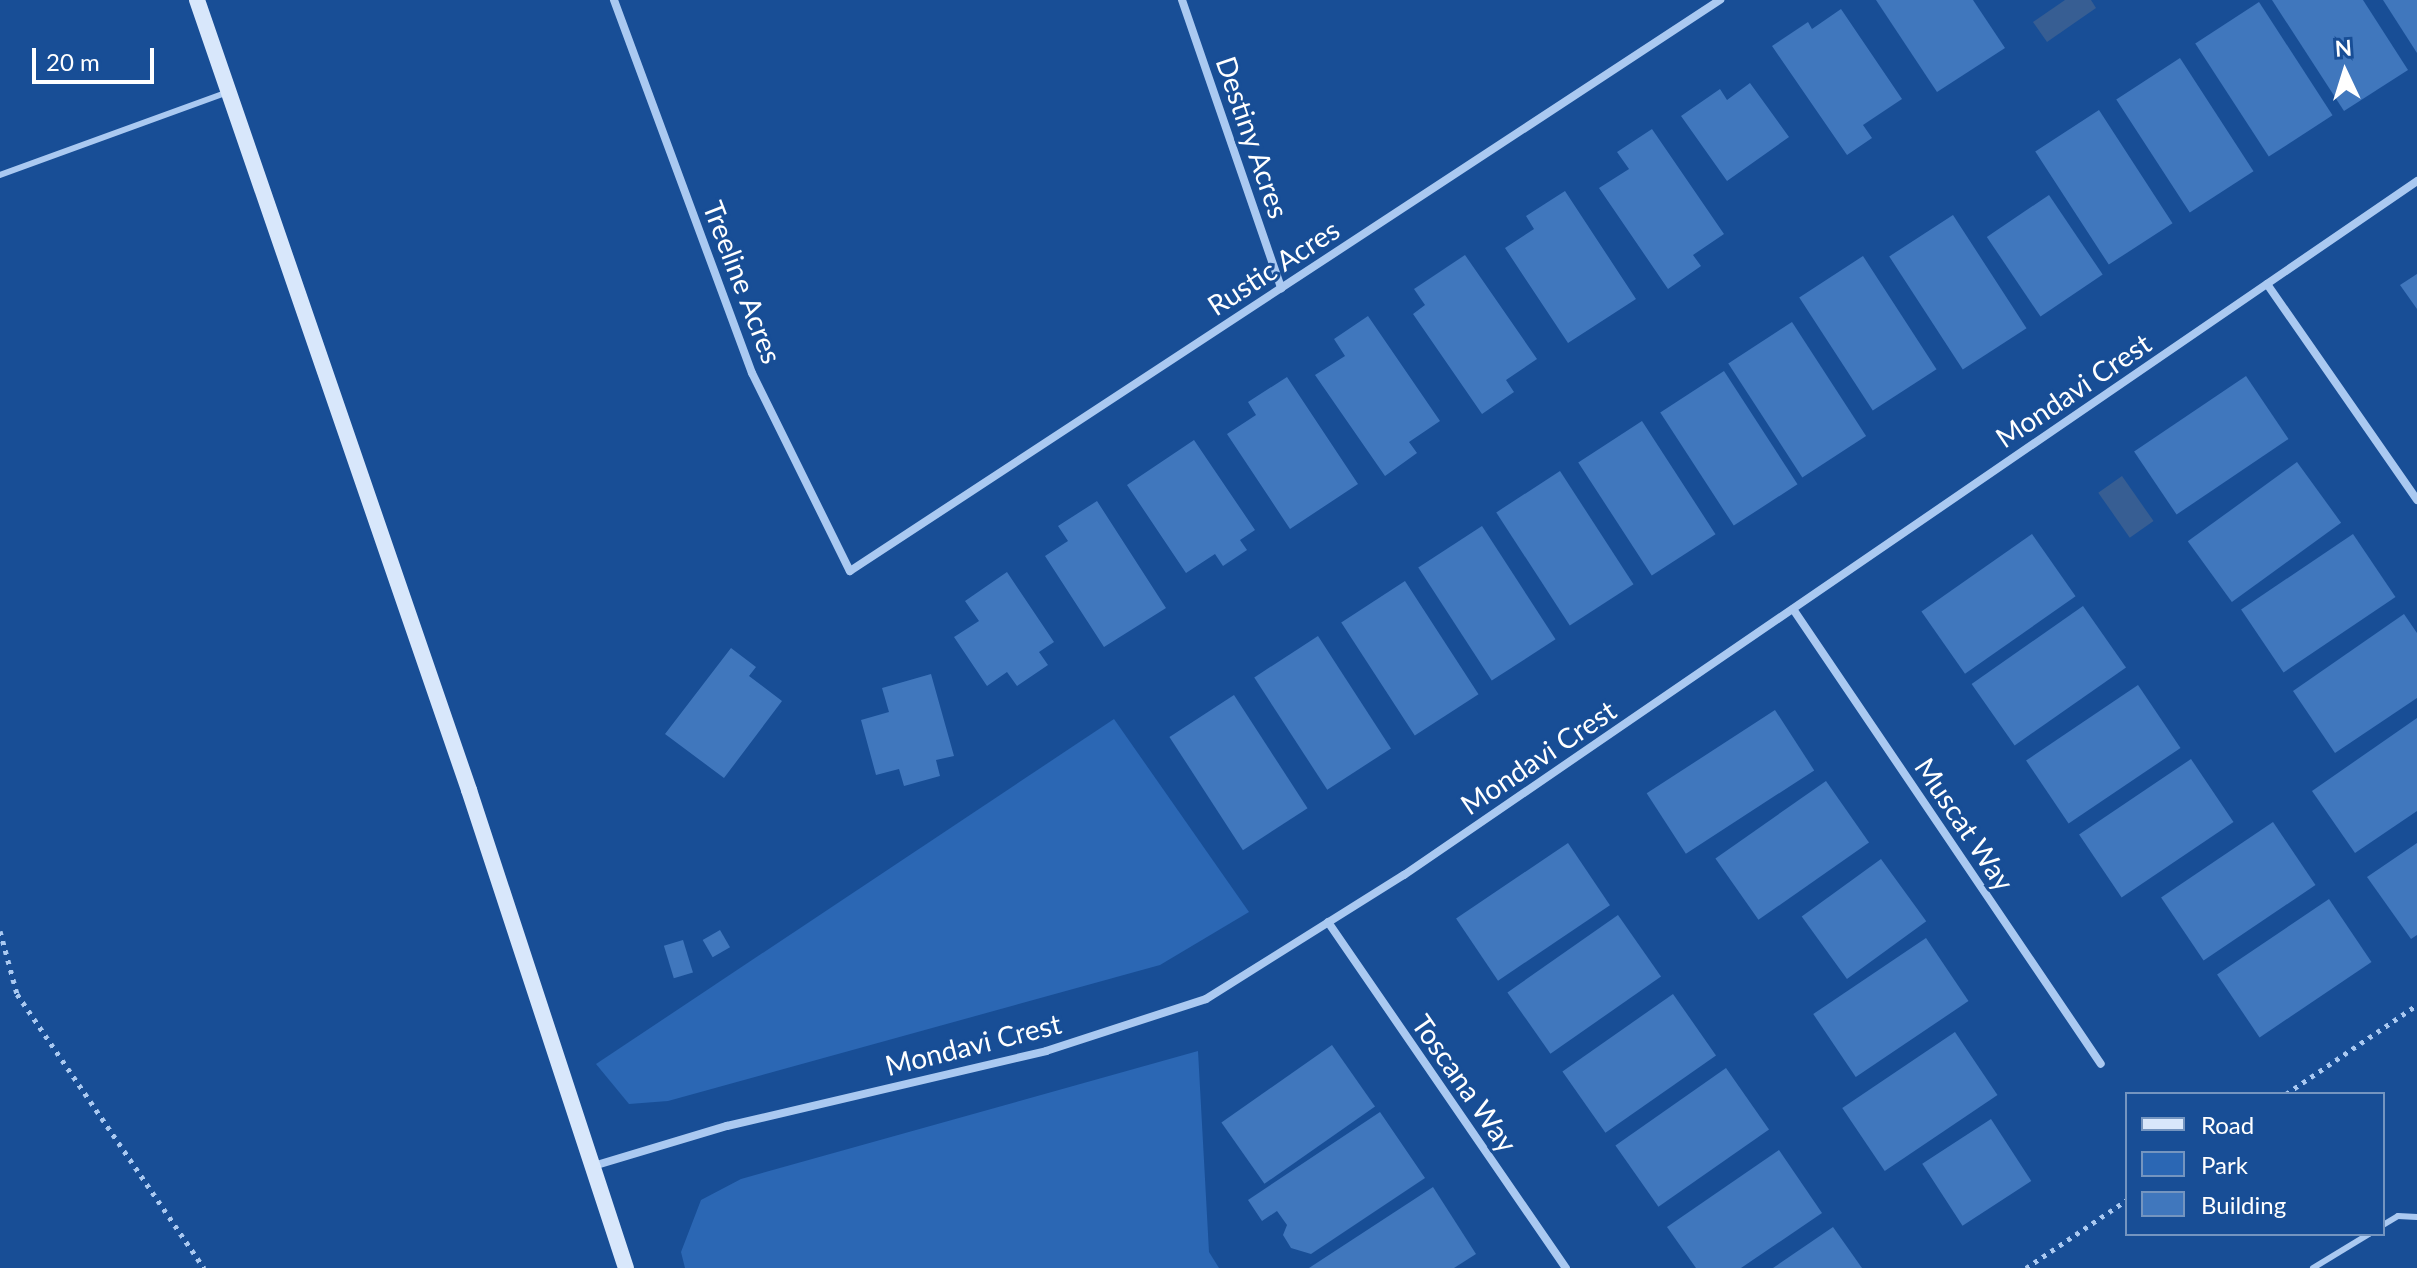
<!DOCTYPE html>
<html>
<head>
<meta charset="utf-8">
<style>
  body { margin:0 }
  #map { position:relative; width:2417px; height:1268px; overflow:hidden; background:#184e96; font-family:Lato,sans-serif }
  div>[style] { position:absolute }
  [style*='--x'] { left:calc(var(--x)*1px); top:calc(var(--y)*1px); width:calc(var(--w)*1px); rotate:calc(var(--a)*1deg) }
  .green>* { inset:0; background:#2b67b4 }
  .water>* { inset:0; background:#375e93; transform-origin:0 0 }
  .building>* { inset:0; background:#4077bd; transform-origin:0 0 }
  .path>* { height:5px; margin-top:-2.5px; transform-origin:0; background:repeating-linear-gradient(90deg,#aac9f1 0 4px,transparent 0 10px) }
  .lane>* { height:6px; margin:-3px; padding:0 3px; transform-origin:3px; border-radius:3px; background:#aac9f1 }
  .street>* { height:8px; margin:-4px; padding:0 4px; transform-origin:4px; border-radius:4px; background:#aac9f1 }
  .secondary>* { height:16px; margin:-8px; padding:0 8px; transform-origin:8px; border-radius:8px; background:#d8e7fb }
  span { translate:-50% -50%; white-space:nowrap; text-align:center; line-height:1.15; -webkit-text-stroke:6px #184e96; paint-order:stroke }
  .street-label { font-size:28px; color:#fff }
  .legend { position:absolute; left:2125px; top:1092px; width:260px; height:144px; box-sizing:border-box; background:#184e96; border:2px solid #7495c0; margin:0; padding:10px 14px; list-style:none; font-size:24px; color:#fff }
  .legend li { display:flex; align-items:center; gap:16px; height:40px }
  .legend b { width:40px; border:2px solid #7495c0 }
  .north { position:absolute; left:2305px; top:32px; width:80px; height:80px; -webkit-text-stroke:6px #184e96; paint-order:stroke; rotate:356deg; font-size:22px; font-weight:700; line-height:32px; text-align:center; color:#fff }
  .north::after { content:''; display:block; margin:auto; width:28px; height:36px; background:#fff; clip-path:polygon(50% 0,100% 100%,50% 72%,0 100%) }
  .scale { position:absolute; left:32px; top:48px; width:122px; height:36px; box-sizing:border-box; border:4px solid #fff; border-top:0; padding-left:10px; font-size:24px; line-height:28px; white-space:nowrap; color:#fff; -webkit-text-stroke:6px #184e96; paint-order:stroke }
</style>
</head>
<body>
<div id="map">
  <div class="green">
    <i style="clip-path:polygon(1114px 719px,1249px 912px,1160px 965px,668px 1101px,629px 1104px,596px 1064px)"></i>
    <i style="clip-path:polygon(1198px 1051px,1209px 1252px,1219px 1268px,685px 1268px,681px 1252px,701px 1200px,741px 1179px)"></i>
  </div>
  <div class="water">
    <i style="clip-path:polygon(2065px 0,2091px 0,2096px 8px,2047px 42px,2033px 22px)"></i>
    <i style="left:2122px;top:476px;width:55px;height:29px;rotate:55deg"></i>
  </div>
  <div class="building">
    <i style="clip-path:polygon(1876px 0,1973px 0,2005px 48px,1937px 92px)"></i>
    <i style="clip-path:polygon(2272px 0,2363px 0,2408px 70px,2344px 111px)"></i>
    <i style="clip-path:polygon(2383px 0,2417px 0,2417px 53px)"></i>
    <i style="left:2259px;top:2px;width:135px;height:76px;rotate:57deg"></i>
    <i style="clip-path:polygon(1841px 9px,1902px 99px,1863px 125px,1872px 138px,1847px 155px,1772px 46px,1808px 22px,1812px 29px)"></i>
    <i style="left:2180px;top:58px;width:135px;height:76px;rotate:57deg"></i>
    <i style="clip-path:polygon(1750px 83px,1789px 137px,1727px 181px,1681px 116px,1720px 89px,1727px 100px)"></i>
    <i style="left:2099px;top:110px;width:135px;height:76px;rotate:57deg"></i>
    <i style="clip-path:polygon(1652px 129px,1724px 234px,1693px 255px,1701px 266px,1668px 289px,1599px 188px,1629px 169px,1617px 152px)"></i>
    <i style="clip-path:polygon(1565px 191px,1636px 299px,1568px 343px,1505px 248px,1534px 229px,1526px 216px)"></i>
    <i style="left:2049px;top:195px;width:96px;height:75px;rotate:56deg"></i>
    <i style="left:1953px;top:215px;width:135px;height:76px;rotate:57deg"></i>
    <i style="clip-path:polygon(1465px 255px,1537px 359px,1506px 380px,1514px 392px,1482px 414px,1413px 314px,1425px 305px,1414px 289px)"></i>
    <i style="left:1863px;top:256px;width:135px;height:76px;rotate:57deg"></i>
    <i style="clip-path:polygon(2417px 274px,2417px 309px,2400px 285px)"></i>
    <i style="clip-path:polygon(1368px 316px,1440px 421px,1409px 442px,1417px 453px,1385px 476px,1315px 375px,1345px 356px,1334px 339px)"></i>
    <i style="left:1792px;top:322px;width:136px;height:76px;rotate:57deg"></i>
    <i style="left:1724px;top:371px;width:135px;height:76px;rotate:57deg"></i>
    <i style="left:2246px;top:376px;width:76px;height:135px;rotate:56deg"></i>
    <i style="clip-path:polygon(1287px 377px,1358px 484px,1290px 529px,1227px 434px,1256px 415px,1248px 402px)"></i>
    <i style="left:1642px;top:421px;width:135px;height:76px;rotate:57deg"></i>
    <i style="clip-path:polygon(1194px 440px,1255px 530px,1240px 540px,1247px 550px,1223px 566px,1215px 554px,1186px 573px,1127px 485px)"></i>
    <i style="left:2297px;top:462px;width:75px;height:135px;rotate:54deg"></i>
    <i style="left:1560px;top:471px;width:135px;height:76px;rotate:57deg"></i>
    <i style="clip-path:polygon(1097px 501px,1166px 608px,1104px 647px,1045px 556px,1068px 541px,1058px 526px)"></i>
    <i style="left:1482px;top:526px;width:135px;height:76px;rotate:57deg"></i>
    <i style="left:2032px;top:534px;width:76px;height:135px;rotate:55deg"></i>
    <i style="left:2353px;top:534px;width:76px;height:135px;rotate:56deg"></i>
    <i style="clip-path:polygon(1007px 572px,1054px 642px,1039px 652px,1048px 665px,1017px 686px,1007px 672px,987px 686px,954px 637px,979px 621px,965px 601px)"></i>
    <i style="left:1405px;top:581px;width:135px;height:76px;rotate:57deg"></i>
    <i style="left:2083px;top:606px;width:75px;height:136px;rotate:55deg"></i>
    <i style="clip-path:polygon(2404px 614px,2417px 633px,2417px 698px,2335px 753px,2293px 691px)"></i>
    <i style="left:1318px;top:636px;width:134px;height:76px;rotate:57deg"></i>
    <i style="clip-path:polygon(731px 648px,756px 667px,749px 676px,782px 701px,724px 778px,665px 734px)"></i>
    <i style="clip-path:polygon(931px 674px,954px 756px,936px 760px,940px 776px,904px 786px,899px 769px,876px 775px,861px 720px,889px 712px,882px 688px)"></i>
    <i style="left:2138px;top:685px;width:76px;height:135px;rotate:56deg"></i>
    <i style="left:1234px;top:695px;width:135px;height:77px;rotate:57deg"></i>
    <i style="left:1775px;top:710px;width:72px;height:153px;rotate:57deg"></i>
    <i style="clip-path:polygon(2417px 718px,2417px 811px,2355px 853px,2312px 791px)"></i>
    <i style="left:2191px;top:759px;width:76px;height:135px;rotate:56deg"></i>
    <i style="left:1826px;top:781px;width:75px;height:135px;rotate:55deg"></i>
    <i style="left:2273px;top:822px;width:76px;height:135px;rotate:56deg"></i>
    <i style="left:1568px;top:843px;width:75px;height:135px;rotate:56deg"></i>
    <i style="clip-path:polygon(2417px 843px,2417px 935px,2411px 939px,2367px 877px)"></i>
    <i style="left:1881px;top:859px;width:77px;height:98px;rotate:54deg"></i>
    <i style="left:2329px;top:899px;width:76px;height:135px;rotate:56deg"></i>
    <i style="left:1618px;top:915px;width:75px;height:135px;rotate:55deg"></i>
    <i style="left:720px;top:930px;width:20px;height:20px;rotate:60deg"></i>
    <i style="left:1926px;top:938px;width:76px;height:136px;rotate:56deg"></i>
    <i style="left:683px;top:940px;width:34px;height:20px;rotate:73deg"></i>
    <i style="left:1673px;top:994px;width:75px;height:135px;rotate:55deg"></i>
    <i style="left:1955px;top:1032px;width:76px;height:136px;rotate:56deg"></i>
    <i style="left:1332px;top:1045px;width:75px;height:135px;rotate:55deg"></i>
    <i style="left:1726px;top:1068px;width:75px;height:135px;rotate:55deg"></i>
    <i style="clip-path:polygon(1380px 1112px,1425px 1178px,1311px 1254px,1291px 1248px,1283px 1235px,1287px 1225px,1277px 1211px,1262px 1221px,1248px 1200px)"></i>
    <i style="left:1991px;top:1119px;width:74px;height:82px;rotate:57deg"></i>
    <i style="clip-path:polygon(1779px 1150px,1822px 1213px,1741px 1268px,1696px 1268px,1667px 1227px)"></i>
    <i style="clip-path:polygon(1433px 1187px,1476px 1254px,1454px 1268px,1309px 1268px)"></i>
    <i style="clip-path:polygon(1833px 1227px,1862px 1268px,1773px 1268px)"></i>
  </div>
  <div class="path">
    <i style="--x:0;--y:931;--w:65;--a:74.9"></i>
    <i style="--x:17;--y:994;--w:332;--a:55.7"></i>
    <i style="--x:2286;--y:1094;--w:158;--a:-34.2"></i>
    <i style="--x:2026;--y:1268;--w:122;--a:-34"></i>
  </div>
  <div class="lane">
    <i style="--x:0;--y:175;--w:239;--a:-20"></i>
    <i style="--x:2383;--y:1225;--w:17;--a:-31"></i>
    <i style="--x:2398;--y:1216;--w:19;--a:3"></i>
    <i style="--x:2313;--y:1268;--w:66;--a:-31.3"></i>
  </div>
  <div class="street">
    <i style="--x:614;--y:0;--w:398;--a:69.7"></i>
    <i style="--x:752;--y:373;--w:221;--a:63.7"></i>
    <i style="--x:850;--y:571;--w:1041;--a:-33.28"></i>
    <i style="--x:1182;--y:0;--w:305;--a:71"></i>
    <i style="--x:2267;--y:284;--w:263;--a:55.2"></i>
    <i style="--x:1793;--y:609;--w:549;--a:55.91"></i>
    <i style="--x:1328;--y:922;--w:420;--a:55.5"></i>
    <i style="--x:590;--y:1167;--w:143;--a:-16.7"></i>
    <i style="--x:727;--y:1126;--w:328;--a:-13.2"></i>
    <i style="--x:1046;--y:1051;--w:168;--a:-18"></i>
    <i style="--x:1206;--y:999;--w:234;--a:-32.1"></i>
    <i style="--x:1404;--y:875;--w:1228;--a:-34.41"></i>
  </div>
  <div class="secondary">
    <i style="--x:197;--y:0;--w:836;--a:71"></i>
    <i style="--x:469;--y:790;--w:503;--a:71.82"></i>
  </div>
  <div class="street-label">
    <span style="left:1253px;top:137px;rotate:71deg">Destiny Acres</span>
    <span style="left:1273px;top:267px;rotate:-33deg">Rustic Acres</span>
    <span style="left:743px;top:282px;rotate:69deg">Treeline Acres</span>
    <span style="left:2073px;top:390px;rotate:-34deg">Mondavi Crest</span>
    <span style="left:1538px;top:757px;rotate:-34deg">Mondavi Crest</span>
    <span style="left:1965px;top:824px;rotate:56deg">Muscat Way</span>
    <span style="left:973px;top:1044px;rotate:-14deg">Mondavi Crest</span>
    <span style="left:1465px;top:1083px;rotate:55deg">Toscana Way</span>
  </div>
  <ul class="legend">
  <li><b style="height:10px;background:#d8e7fb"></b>Road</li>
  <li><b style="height:22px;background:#2b67b4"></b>Park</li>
  <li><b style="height:22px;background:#4077bd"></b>Building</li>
  </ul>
  <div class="north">N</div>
  <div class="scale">20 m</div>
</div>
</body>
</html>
